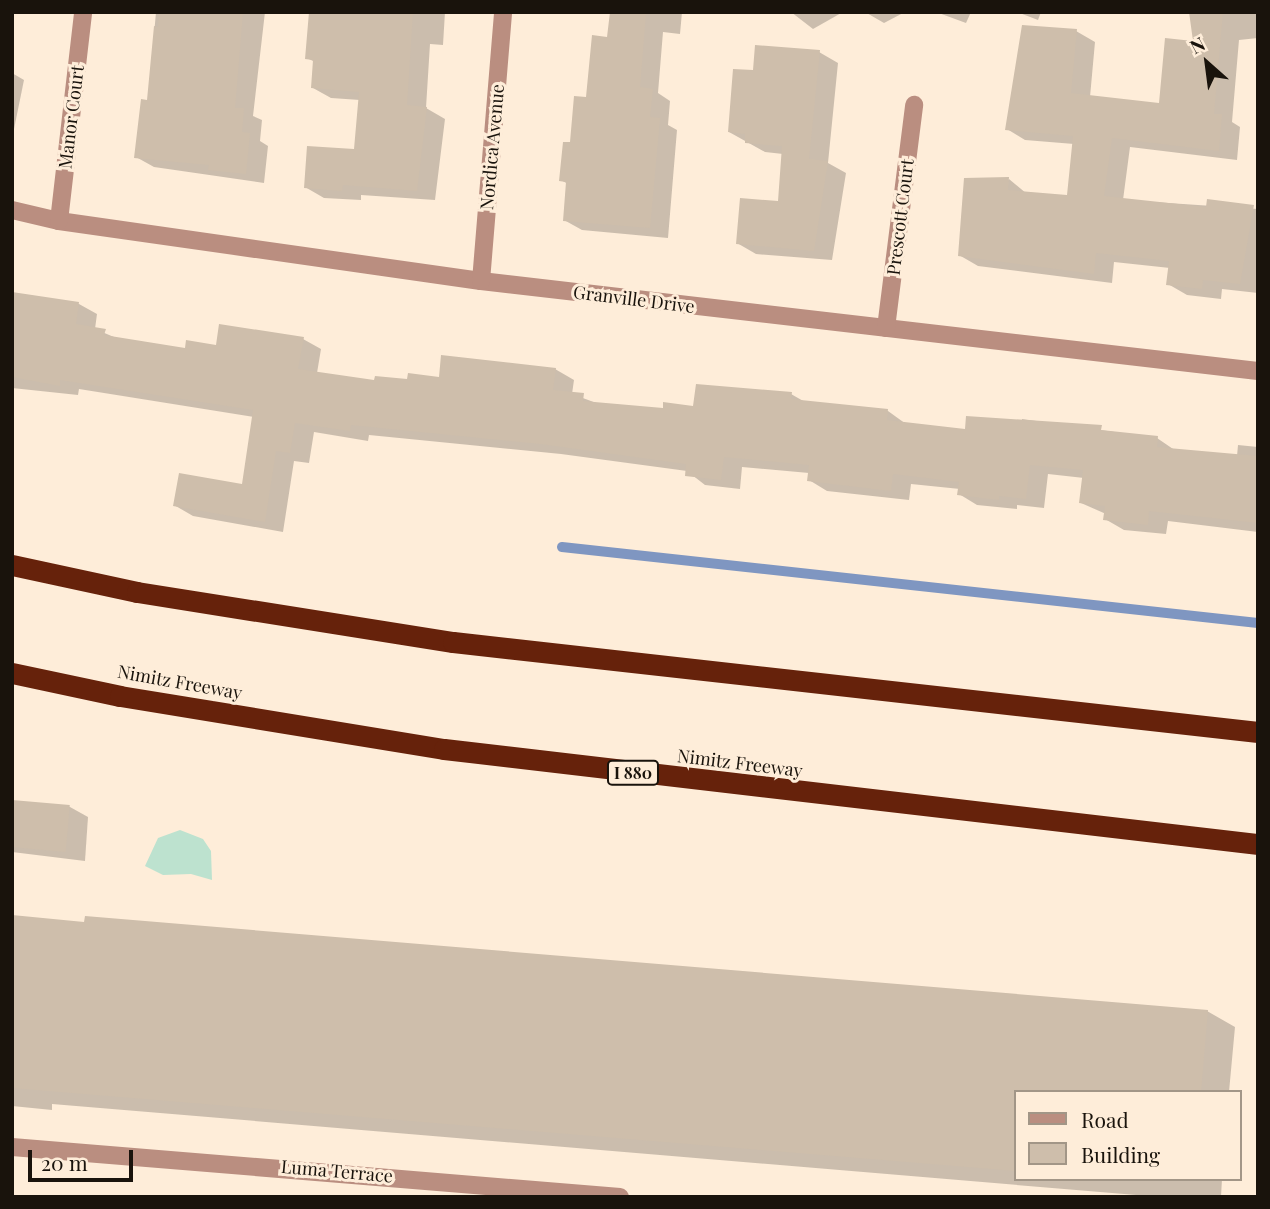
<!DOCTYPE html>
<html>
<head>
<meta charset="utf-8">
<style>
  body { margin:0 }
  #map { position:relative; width:1270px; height:1209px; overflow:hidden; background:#feedd9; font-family:"Playfair Display",serif }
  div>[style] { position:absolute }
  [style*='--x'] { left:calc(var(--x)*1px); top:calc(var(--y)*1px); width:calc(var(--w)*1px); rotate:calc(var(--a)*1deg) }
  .green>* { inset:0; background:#bde2cf }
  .shadow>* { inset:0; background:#0003 }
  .stream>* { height:10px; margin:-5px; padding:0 5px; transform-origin:5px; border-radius:5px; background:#7f96c1 }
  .building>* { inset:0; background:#cebeab; transform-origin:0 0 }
  .street>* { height:18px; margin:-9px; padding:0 9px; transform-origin:9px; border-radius:9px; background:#ba8e80 }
  .highway>* { height:21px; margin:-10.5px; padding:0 10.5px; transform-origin:10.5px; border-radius:10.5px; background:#66220b }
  span { translate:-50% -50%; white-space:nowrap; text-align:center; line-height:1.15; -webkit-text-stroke:6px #feedd9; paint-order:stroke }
  .shield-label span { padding:2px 5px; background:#feedd9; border:2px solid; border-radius:5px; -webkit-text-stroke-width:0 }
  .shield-label { font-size:16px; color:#19130c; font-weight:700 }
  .street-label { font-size:18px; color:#19130c }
  .frame { position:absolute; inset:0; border:14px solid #19130c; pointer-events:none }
  .legend { position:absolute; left:1014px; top:1090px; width:228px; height:91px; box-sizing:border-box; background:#feedd9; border:2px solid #a29687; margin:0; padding:9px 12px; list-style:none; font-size:21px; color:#19130c }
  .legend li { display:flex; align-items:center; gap:14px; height:35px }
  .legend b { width:35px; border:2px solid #a29687 }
  .north { position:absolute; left:1172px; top:28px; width:70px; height:70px; -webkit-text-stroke:5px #feedd9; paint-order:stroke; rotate:332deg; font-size:19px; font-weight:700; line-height:28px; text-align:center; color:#19130c }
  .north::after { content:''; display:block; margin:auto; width:24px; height:32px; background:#19130c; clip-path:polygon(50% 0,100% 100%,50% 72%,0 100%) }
  .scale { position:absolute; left:28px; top:1150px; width:105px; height:32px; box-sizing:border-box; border:4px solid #19130c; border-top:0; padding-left:9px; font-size:21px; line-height:24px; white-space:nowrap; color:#19130c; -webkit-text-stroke:5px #feedd9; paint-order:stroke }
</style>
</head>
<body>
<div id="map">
  <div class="green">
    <i style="clip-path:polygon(180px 830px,203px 839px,211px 851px,212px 880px,191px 874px,163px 875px,145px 866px,158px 838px)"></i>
  </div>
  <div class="shadow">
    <i style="clip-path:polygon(156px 12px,265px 12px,253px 116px,262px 120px,260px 141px,268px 146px,264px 183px,154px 167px,136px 157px,148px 102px)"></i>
    <i style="clip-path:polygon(310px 12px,445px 12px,443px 45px,430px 44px,426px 108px,445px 119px,435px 200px,361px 195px,361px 200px,324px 198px,305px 187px,356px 151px,360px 100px,331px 98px,313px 88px,315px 62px,307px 58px)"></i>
    <i style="clip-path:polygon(611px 12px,682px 12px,680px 34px,663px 32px,658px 93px,670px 101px,668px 125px,677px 130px,668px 238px,582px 230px,564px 220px,568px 184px,561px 180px,609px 39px)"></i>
    <i style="clip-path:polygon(791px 12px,843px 12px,813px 29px)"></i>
    <i style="clip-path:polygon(865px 12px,905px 12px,884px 23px)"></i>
    <i style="clip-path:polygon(936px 12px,971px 12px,966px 23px)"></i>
    <i style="clip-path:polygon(1017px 12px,1041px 12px,1038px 20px)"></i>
    <i style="clip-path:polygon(1191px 12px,1258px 12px,1258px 38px,1239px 40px,1232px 122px,1240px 127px,1237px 160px,1130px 147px,1123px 200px,1258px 209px,1258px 293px,1222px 289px,1221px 299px,1187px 295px,1168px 284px,1170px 268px,1114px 262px,1112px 283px,978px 266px,959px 255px,1009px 179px,1027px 194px,1068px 197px,1074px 144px,1025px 140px,1007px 129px,1076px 31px,1095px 42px,1090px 97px,1161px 105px,1195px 43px)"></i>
    <i style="clip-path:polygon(819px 52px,838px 63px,828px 163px,846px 173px,832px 260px,756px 254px,737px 243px,779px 203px,783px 154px,765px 152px,729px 132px,754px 72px)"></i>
    <i style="clip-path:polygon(12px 73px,24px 80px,13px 134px,12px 134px)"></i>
    <i style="clip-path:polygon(12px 293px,79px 304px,97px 314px,95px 329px,121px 340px,186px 350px,303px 339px,321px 349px,317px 373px,376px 382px,555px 369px,574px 380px,572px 394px,599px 404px,664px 410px,791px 394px,805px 402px,888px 411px,906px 424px,966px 431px,1022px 424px,1022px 419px,1157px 438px,1176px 451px,1237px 456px,1238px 445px,1258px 447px,1258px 532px,1168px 521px,1166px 534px,1124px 530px,1105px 519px,1106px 514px,1081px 503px,1084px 478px,1048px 474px,1044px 508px,1017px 505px,1017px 509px,977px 505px,959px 494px,960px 489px,911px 484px,909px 500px,827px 491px,809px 480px,809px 473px,742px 467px,740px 489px,705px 485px,687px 471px,561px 454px,369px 435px,368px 441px,314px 432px,309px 463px,294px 461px,283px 532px,193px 516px,174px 505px,244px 486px,254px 417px,79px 389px,78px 395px,12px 388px)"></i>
    <i style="clip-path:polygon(12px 802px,70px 807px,88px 817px,85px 861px,12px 852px)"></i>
    <i style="clip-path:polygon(12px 917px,1207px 1011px,1235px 1027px,1229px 1092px,1016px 1092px,1016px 1179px,1222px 1179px,1221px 1197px,1160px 1197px,52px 1104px,52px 1110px,12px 1106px)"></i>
  </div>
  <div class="stream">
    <i style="--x:562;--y:547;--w:700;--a:6.23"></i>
  </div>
  <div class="building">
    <i style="clip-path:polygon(159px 12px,243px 12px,235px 108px,244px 108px,242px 132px,250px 133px,246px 174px,208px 170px,209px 165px,134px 158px,141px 99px,147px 100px,154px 26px,158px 27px)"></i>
    <i style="clip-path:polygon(309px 12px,413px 12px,407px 105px,427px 107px,417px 191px,343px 185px,342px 191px,304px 188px,307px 146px,354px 149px,359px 92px,311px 88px,313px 60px,305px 59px)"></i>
    <i style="clip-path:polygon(610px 12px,646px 12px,640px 87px,653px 89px,650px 117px,660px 118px,650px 228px,563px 221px,566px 182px,559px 181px,563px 142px,570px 142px,574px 96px,586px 97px,592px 35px,607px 37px)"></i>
    <i style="clip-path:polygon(1189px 12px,1223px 12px,1214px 114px,1222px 114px,1219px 151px,1112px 138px,1104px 196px,1206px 207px,1207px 199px,1254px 205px,1240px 284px,1203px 280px,1202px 289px,1166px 285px,1169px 261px,1096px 253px,1094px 274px,958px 256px,964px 178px,1009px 177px,1008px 190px,1067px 195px,1073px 136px,1005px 130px,1022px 25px,1077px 29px,1071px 93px,1159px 103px,1165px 38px,1193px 41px)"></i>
    <i style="clip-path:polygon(755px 45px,820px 50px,809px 159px,828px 161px,814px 251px,736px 244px,740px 198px,778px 201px,782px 146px,745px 143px,745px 134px,728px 132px,733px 69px,753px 70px)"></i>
    <i style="clip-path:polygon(12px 292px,79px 302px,76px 324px,106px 329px,104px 335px,185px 348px,186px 340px,216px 345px,219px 324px,304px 337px,298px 369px,374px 380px,375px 376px,407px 379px,408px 373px,439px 377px,441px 355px,556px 368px,553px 390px,584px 393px,583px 401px,663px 408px,663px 402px,693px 406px,696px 384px,792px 392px,791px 399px,888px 409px,887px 420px,965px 429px,966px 416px,1102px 425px,1101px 430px,1158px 436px,1157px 447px,1258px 456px,1258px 523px,1149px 511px,1148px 525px,1103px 520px,1105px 506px,1079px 503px,1083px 470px,1030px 465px,1026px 499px,999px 496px,999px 500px,957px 495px,959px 482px,893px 474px,891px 491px,807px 481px,809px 465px,724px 457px,721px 480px,685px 476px,686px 464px,541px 444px,351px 425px,350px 431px,295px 423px,290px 453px,276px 451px,265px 522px,173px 506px,179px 473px,242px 484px,253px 410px,60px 380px,60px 386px,12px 377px)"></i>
    <i style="left:12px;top:800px;width:58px;height:47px;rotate:5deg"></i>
    <i style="clip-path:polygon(12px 915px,84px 922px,85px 916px,1208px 1010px,1201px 1092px,1016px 1092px,1016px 1171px,12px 1088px)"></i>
  </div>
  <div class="street">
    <i style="--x:12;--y:210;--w:48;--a:13.2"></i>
    <i style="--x:59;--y:221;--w:426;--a:8.1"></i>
    <i style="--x:481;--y:281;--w:782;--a:6.61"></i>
    <i style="--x:59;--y:221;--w:210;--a:-83.4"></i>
    <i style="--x:481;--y:281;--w:270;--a:-85.3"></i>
    <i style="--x:886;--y:328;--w:225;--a:-82.8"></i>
    <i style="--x:12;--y:1147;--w:610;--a:4.7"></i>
  </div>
  <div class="highway">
    <i style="--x:12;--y:565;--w:128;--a:12.2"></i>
    <i style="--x:137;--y:592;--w:320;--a:9"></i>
    <i style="--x:453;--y:642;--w:810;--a:6.38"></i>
    <i style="--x:12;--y:673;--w:110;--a:12"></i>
    <i style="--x:120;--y:696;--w:328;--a:9.3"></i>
    <i style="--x:444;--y:749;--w:820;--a:6.66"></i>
  </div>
  <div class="shield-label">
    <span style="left:633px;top:773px">I 880</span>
  </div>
  <div class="street-label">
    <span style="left:71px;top:117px;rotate:-83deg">Manor Court</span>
    <span style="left:492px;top:147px;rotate:-85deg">Nordica Avenue</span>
    <span style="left:900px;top:217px;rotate:-83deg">Prescott Court</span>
    <span style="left:634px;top:299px;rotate:7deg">Granville Drive</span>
    <span style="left:180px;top:682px;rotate:10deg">Nimitz Freeway</span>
    <span style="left:740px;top:763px;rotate:7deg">Nimitz Freeway</span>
    <span style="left:337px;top:1171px;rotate:5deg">Luma Terrace</span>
  </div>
  <div class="frame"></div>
  <ul class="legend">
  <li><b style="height:9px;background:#ba8e80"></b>Road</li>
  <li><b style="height:19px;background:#cebeab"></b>Building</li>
  </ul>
  <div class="north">N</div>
  <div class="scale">20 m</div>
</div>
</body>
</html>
